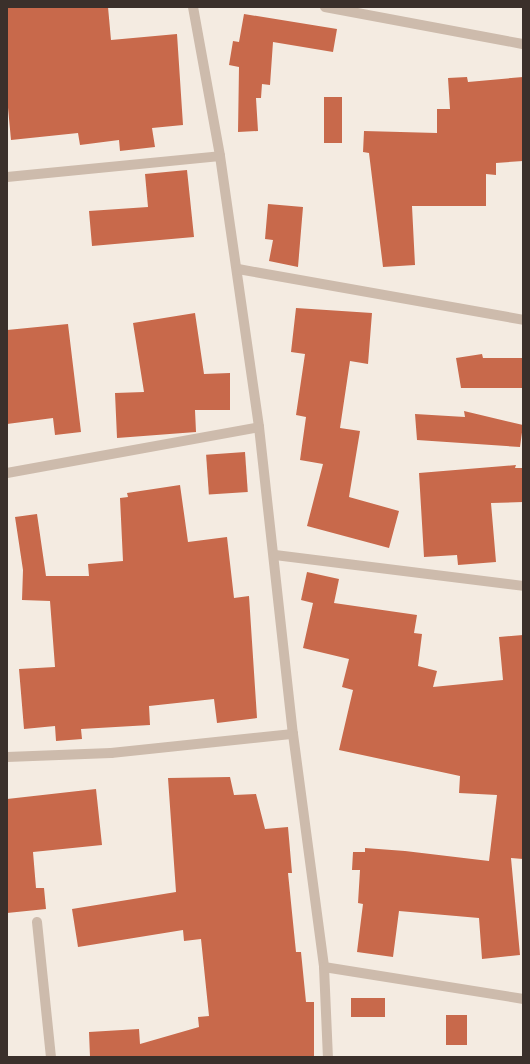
<!DOCTYPE html>
<html>
<head>
<meta charset="utf-8">
<style>
  body { margin:0 }
  #map { position:relative; width:530px; height:1064px; overflow:hidden; background:#f4ebe1; font-family:"Fira Sans",sans-serif }
  div>[style] { position:absolute }
  [style*='--x'] { left:calc(var(--x)*1px); top:calc(var(--y)*1px); width:calc(var(--w)*1px); rotate:calc(var(--a)*1deg) }
  .building>* { inset:0; background:#c8694b; transform-origin:0 0 }
  .minor>* { height:10px; margin:-5px; padding:0 5px; transform-origin:5px; border-radius:5px; background:#cdbbac }
  span { translate:-50% -50%; white-space:nowrap; text-align:center; line-height:1.15; -webkit-text-stroke:3px #fbf5ee; paint-order:stroke }
  .frame { position:absolute; inset:0; border:8px solid #3b302b; pointer-events:none }
</style>
</head>
<body>
<div id="map">
  <div class="building">
    <i style="clip-path:polygon(7px 7px,108px 7px,111px 40px,177px 34px,183px 125px,152px 128px,155px 147px,120px 151px,119px 140px,80px 145px,78px 133px,11px 140px,7px 97px)"></i>
    <i style="clip-path:polygon(244px 14px,337px 29px,333px 52px,273px 42px,270px 85px,262px 84px,261px 98px,256px 98px,258px 131px,238px 132px,239px 67px,229px 65px,233px 41px,239px 42px)"></i>
    <i style="clip-path:polygon(467px 77px,468px 82px,523px 77px,523px 161px,496px 163px,496px 175px,486px 174px,486px 206px,412px 206px,415px 265px,383px 267px,369px 153px,363px 152px,364px 131px,437px 133px,437px 109px,450px 109px,448px 78px)"></i>
    <i style="left:324px;top:97px;width:18px;height:46px"></i>
    <i style="clip-path:polygon(187px 170px,194px 237px,92px 246px,89px 211px,148px 207px,145px 174px)"></i>
    <i style="clip-path:polygon(268px 204px,303px 207px,298px 267px,269px 261px,273px 240px,265px 239px)"></i>
    <i style="clip-path:polygon(296px 308px,372px 313px,368px 364px,350px 361px,340px 428px,360px 431px,349px 497px,399px 511px,389px 548px,307px 526px,323px 464px,300px 460px,306px 417px,296px 415px,305px 354px,291px 352px)"></i>
    <i style="clip-path:polygon(195px 313px,204px 374px,230px 373px,230px 410px,195px 410px,196px 432px,117px 438px,115px 393px,144px 392px,133px 323px)"></i>
    <i style="clip-path:polygon(68px 324px,81px 432px,55px 435px,53px 418px,7px 424px,7px 330px)"></i>
    <i style="clip-path:polygon(482px 354px,483px 358px,523px 358px,523px 388px,461px 388px,456px 358px)"></i>
    <i style="clip-path:polygon(464px 411px,523px 425px,520px 447px,417px 440px,415px 414px,465px 417px)"></i>
    <i style="left:245px;top:452px;width:40px;height:39px;rotate:86deg"></i>
    <i style="clip-path:polygon(516px 465px,515px 468px,523px 468px,523px 502px,491px 503px,496px 562px,458px 565px,457px 555px,424px 557px,419px 473px)"></i>
    <i style="clip-path:polygon(180px 485px,188px 542px,227px 537px,234px 598px,249px 596px,257px 718px,217px 723px,214px 699px,149px 706px,150px 725px,81px 729px,82px 739px,56px 741px,55px 726px,24px 729px,19px 669px,55px 667px,50px 601px,22px 600px,23px 570px,15px 517px,37px 514px,46px 576px,89px 576px,88px 564px,123px 561px,120px 498px,128px 497px,127px 493px)"></i>
    <i style="clip-path:polygon(307px 572px,339px 579px,334px 603px,417px 615px,414px 633px,422px 634px,418px 666px,437px 671px,433px 687px,503px 680px,499px 637px,523px 635px,523px 859px,511px 858px,520px 955px,482px 959px,479px 918px,399px 911px,393px 957px,357px 952px,363px 904px,358px 903px,360px 870px,352px 870px,353px 852px,365px 852px,365px 848px,405px 851px,489px 861px,497px 795px,459px 793px,460px 776px,339px 750px,353px 690px,342px 687px,349px 659px,303px 648px,313px 603px,301px 600px)"></i>
    <i style="clip-path:polygon(230px 777px,234px 795px,256px 794px,265px 829px,288px 827px,292px 873px,288px 873px,296px 952px,301px 952px,306px 1002px,314px 1002px,314px 1057px,90px 1057px,89px 1032px,139px 1029px,140px 1044px,199px 1027px,198px 1017px,209px 1016px,201px 939px,184px 941px,183px 930px,78px 947px,72px 909px,176px 892px,168px 778px)"></i>
    <i style="clip-path:polygon(96px 789px,102px 845px,33px 852px,36px 888px,44px 888px,46px 909px,7px 913px,7px 799px)"></i>
    <i style="left:351px;top:998px;width:34px;height:19px"></i>
    <i style="left:446px;top:1015px;width:21px;height:30px"></i>
  </div>
  <div class="minor">
    <i style="--x:193;--y:7;--w:151;--a:79.7"></i>
    <i style="--x:220;--y:156;--w:274;--a:81.8"></i>
    <i style="--x:259;--y:427;--w:309;--a:83.7"></i>
    <i style="--x:293;--y:734;--w:235;--a:82.4"></i>
    <i style="--x:324;--y:967;--w:90;--a:87.5"></i>
    <i style="--x:325;--y:7;--w:201;--a:10.6"></i>
    <i style="--x:7;--y:177;--w:214;--a:-5.6"></i>
    <i style="--x:238;--y:269;--w:290;--a:10.1"></i>
    <i style="--x:7;--y:473;--w:256;--a:-10.3"></i>
    <i style="--x:275;--y:555;--w:250;--a:7.1"></i>
    <i style="--x:7;--y:757;--w:104;--a:-2.2"></i>
    <i style="--x:111;--y:753;--w:183;--a:-6"></i>
    <i style="--x:37;--y:922;--w:136;--a:84.1"></i>
    <i style="--x:324;--y:967;--w:202;--a:9.1"></i>
  </div>
  <div class="frame"></div>
</div>
</body>
</html>
